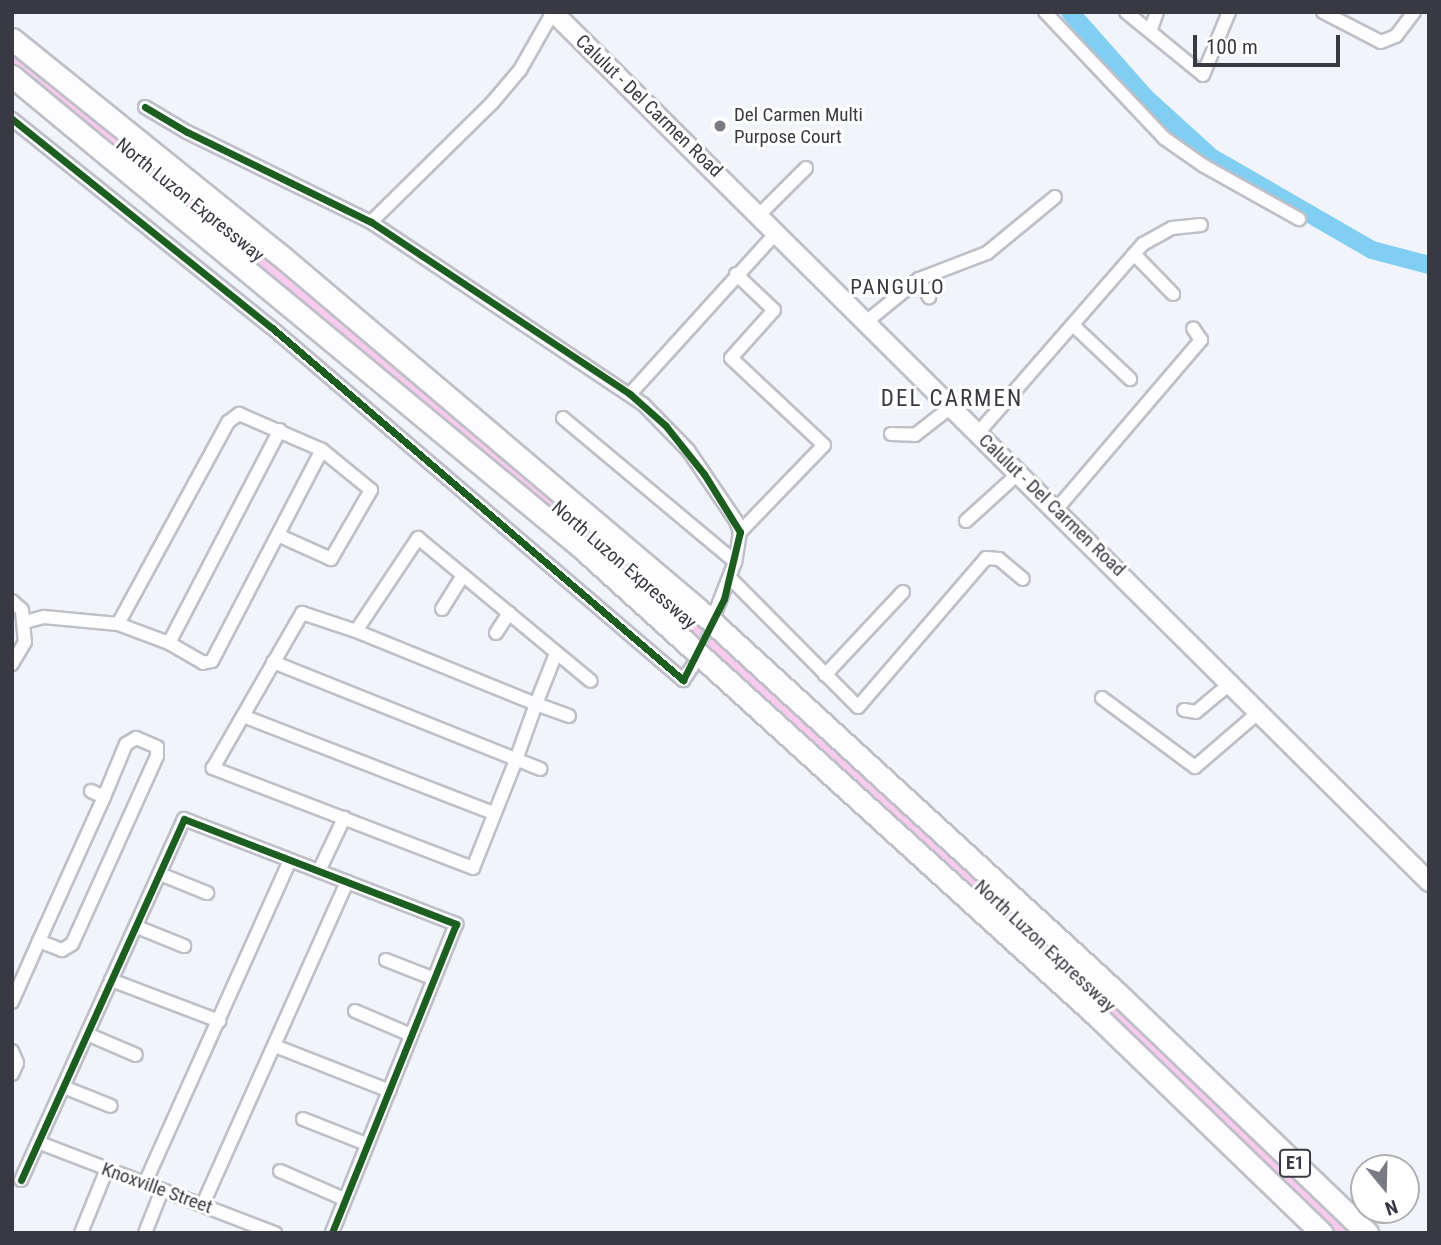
<!DOCTYPE html>
<html>
<head>
<meta charset="utf-8">
<style>
  body { margin:0 }
  #map { position:relative; width:1441px; height:1245px; overflow:hidden; background:#f2f4fc; font-family:"Roboto Condensed",sans-serif }
  div>[style] { position:absolute }
  [style*='--x'] { left:calc(var(--x)*1px); top:calc(var(--y)*1px); width:calc(var(--w)*1px); rotate:calc(var(--a)*1deg) }
  .green>* { inset:0; background:#f8cbee }
  .river>* { height:18px; margin:-9px; padding:0 9px; transform-origin:9px; border-radius:9px; background:#80cef2 }
  .street-tunnel>* { height:12px; margin-top:-6px; transform-origin:0; background:repeating-linear-gradient(90deg,#cdcfd7 0 12px,transparent 0 18px) }
  .roads { filter:drop-shadow(2px 0 #bebfc7) drop-shadow(-2px 0 #bebfc7) drop-shadow(0 2px #bebfc7) drop-shadow(0 -2px #bebfc7) }
  .street>* { height:12px; margin:-6px; padding:0 6px; transform-origin:6px; border-radius:6px; background:#fdfdff }
  .secondary>* { height:18px; margin:-9px; padding:0 9px; transform-origin:9px; border-radius:9px; background:#fdfdff }
  .highway>* { height:21px; margin:-10.5px; padding:0 10.5px; transform-origin:10.5px; border-radius:10.5px; background:#fdfdff }
  .cycleway>* { height:7px; margin:-3.5px; padding:0 3.5px; transform-origin:3.5px; border-radius:3.5px; background:#1b5e20 }
  .dots>* { width:19px; height:19px; translate:-50% -50%; box-sizing:border-box; border:4px solid #fff; border-radius:50% }
  span { translate:-50% -50%; white-space:nowrap; text-align:center; line-height:1.15; -webkit-text-stroke:6px #fff; paint-order:stroke }
  .shield-label span { padding:2px 5px; background:#fff; border:2px solid; border-radius:5px; -webkit-text-stroke-width:0 }
  .shield-label { font-size:18px; color:#393943; font-weight:700 }
  .street-label { font-size:19px; color:#393943 }
  .poi-label { font-size:19px; color:#393943 }
  .left { translate:0 -50%; text-align:left }
  .neighbourhood-label { font-size:21px; color:#393943; letter-spacing:2px }
  .quarter-label { font-size:23px; color:#393943; letter-spacing:2px }
  .frame { position:absolute; inset:0; border:14px solid #393943; pointer-events:none }
  .north { position:absolute; left:1350px; top:1154px; width:70px; height:70px; box-sizing:border-box; background:#fff; border:2px solid #b0b0b4; border-radius:50%; rotate:161deg; font-size:19px; font-weight:700; line-height:28px; text-align:center; color:#393943 }
  .north::after { content:''; display:block; margin:auto; width:24px; height:32px; background:#7a7a84; clip-path:polygon(50% 0,100% 100%,50% 72%,0 100%) }
  .scale { position:absolute; left:1193px; top:35px; width:147px; height:32px; box-sizing:border-box; border:4px solid #393943; border-top:0; padding-left:9px; font-size:21px; line-height:24px; white-space:nowrap; color:#393943; -webkit-text-stroke:5px #fff; paint-order:stroke }
</style>
</head>
<body>
<div id="map">
  <div class="green">
    <i style="clip-path:polygon(12px 44px,151px 154px,779px 690px,1360px 1233px,1331px 1233px,1038px 952px,12px 69px)"></i>
  </div>
  <div class="river">
    <i style="--x:1070;--y:12;--w:115;--a:48.5"></i>
    <i style="--x:1146;--y:98;--w:88;--a:42.2"></i>
    <i style="--x:1211;--y:157;--w:186;--a:30"></i>
    <i style="--x:1372;--y:250;--w:59;--a:14.7"></i>
  </div>
  <div class="street-tunnel">
    <i style="--x:696;--y:658;--w:45;--a:-66.3"></i>
  </div>
  <div class="roads">
    <div class="street">
      <i style="--x:1045;--y:12;--w:173;--a:46.6"></i>
      <i style="--x:1164;--y:138;--w:49;--a:35"></i>
      <i style="--x:1204;--y:166;--w:109;--a:29.2"></i>
      <i style="--x:1126;--y:12;--w:99;--a:39.3"></i>
      <i style="--x:1203;--y:75;--w:68;--a:-67.6"></i>
      <i style="--x:1323;--y:12;--w:65;--a:27.3"></i>
      <i style="--x:1381;--y:42;--w:16;--a:-22"></i>
      <i style="--x:1396;--y:36;--w:30;--a:-53"></i>
      <i style="--x:1151;--y:29;--w:18;--a:-71"></i>
      <i style="--x:145;--y:107;--w:49;--a:30.8"></i>
      <i style="--x:187;--y:132;--w:205;--a:26.1"></i>
      <i style="--x:371;--y:222;--w:327;--a:33.8"></i>
      <i style="--x:643;--y:404;--w:64;--a:45.6"></i>
      <i style="--x:688;--y:450;--w:86;--a:55.9"></i>
      <i style="--x:736;--y:521;--w:12;--a:70"></i>
      <i style="--x:740;--y:532;--w:30;--a:99"></i>
      <i style="--x:735;--y:562;--w:55;--a:111.4"></i>
      <i style="--x:12;--y:119;--w:332;--a:38.8"></i>
      <i style="--x:271;--y:327;--w:543;--a:40.59"></i>
      <i style="--x:683;--y:680;--w:16;--a:-55"></i>
      <i style="--x:758;--y:216;--w:68;--a:-45"></i>
      <i style="--x:371;--y:222;--w:170;--a:-44.5"></i>
      <i style="--x:492;--y:103;--w:43;--a:-49.7"></i>
      <i style="--x:520;--y:70;--w:67;--a:-60.4"></i>
      <i style="--x:1134;--y:254;--w:56;--a:45.7"></i>
      <i style="--x:736;--y:274;--w:52;--a:43.5"></i>
      <i style="--x:774;--y:310;--w:64;--a:131.9"></i>
      <i style="--x:731;--y:358;--w:127;--a:43.1"></i>
      <i style="--x:824;--y:445;--w:121;--a:134"></i>
      <i style="--x:919;--y:279;--w:21;--a:61"></i>
      <i style="--x:866;--y:322;--w:68;--a:-39.1"></i>
      <i style="--x:919;--y:279;--w:73;--a:-20.9"></i>
      <i style="--x:987;--y:253;--w:88;--a:-39.5"></i>
      <i style="--x:1075;--y:327;--w:76;--a:43.4"></i>
      <i style="--x:630;--y:394;--w:217;--a:-47.8"></i>
      <i style="--x:563;--y:418;--w:224;--a:39.9"></i>
      <i style="--x:978;--y:433;--w:251;--a:-48.9"></i>
      <i style="--x:1143;--y:244;--w:33;--a:-29"></i>
      <i style="--x:1172;--y:228;--w:29;--a:-6"></i>
      <i style="--x:891;--y:434;--w:24;--a:2"></i>
      <i style="--x:915;--y:435;--w:46;--a:-37.9"></i>
      <i style="--x:1055;--y:511;--w:225;--a:-49.5"></i>
      <i style="--x:1201;--y:340;--w:14;--a:-124"></i>
      <i style="--x:966;--y:521;--w:72;--a:-42.2"></i>
      <i style="--x:731;--y:579;--w:180;--a:45.2"></i>
      <i style="--x:858;--y:707;--w:196;--a:-49.3"></i>
      <i style="--x:986;--y:558;--w:13;--a:4"></i>
      <i style="--x:999;--y:559;--w:31;--a:40"></i>
      <i style="--x:12;--y:601;--w:13;--a:42"></i>
      <i style="--x:22;--y:610;--w:32;--a:85"></i>
      <i style="--x:25;--y:642;--w:26;--a:121"></i>
      <i style="--x:442;--y:609;--w:39;--a:-58"></i>
      <i style="--x:25;--y:622;--w:20;--a:-15"></i>
      <i style="--x:44;--y:617;--w:74;--a:5.4"></i>
      <i style="--x:118;--y:624;--w:54;--a:20.4"></i>
      <i style="--x:169;--y:643;--w:39;--a:30"></i>
      <i style="--x:203;--y:663;--w:9;--a:-13"></i>
      <i style="--x:212;--y:661;--w:238;--a:-62.5"></i>
      <i style="--x:118;--y:624;--w:230;--a:-61.4"></i>
      <i style="--x:228;--y:422;--w:14;--a:-36"></i>
      <i style="--x:239;--y:414;--w:90;--a:23.4"></i>
      <i style="--x:322;--y:450;--w:63;--a:39.2"></i>
      <i style="--x:371;--y:490;--w:80;--a:120.1"></i>
      <i style="--x:331;--y:559;--w:56;--a:-155.7"></i>
      <i style="--x:356;--y:631;--w:112;--a:-56.3"></i>
      <i style="--x:418;--y:538;--w:224;--a:39.6"></i>
      <i style="--x:496;--y:633;--w:24;--a:-57"></i>
      <i style="--x:169;--y:643;--w:240;--a:-62.5"></i>
      <i style="--x:555;--y:656;--w:52;--a:111.6"></i>
      <i style="--x:536;--y:704;--w:59;--a:109.7"></i>
      <i style="--x:516;--y:760;--w:116;--a:111.7"></i>
      <i style="--x:473;--y:868;--w:279;--a:-159"></i>
      <i style="--x:213;--y:768;--w:179;--a:-60.1"></i>
      <i style="--x:302;--y:613;--w:57;--a:18.4"></i>
      <i style="--x:356;--y:631;--w:194;--a:22.1"></i>
      <i style="--x:536;--y:704;--w:35;--a:20"></i>
      <i style="--x:273;--y:662;--w:288;--a:21.8"></i>
      <i style="--x:825;--y:675;--w:114;--a:-46.8"></i>
      <i style="--x:1102;--y:698;--w:116;--a:36.6"></i>
      <i style="--x:1195;--y:767;--w:86;--a:-40.7"></i>
      <i style="--x:1184;--y:710;--w:12;--a:9"></i>
      <i style="--x:1196;--y:712;--w:47;--a:-39.8"></i>
      <i style="--x:243;--y:716;--w:268;--a:21.2"></i>
      <i style="--x:91;--y:791;--w:14;--a:25"></i>
      <i style="--x:319;--y:871;--w:59;--a:-64.7"></i>
      <i style="--x:160;--y:874;--w:51;--a:22"></i>
      <i style="--x:137;--y:927;--w:51;--a:22"></i>
      <i style="--x:386;--y:960;--w:49;--a:21.4"></i>
      <i style="--x:111;--y:980;--w:116;--a:20.8"></i>
      <i style="--x:12;--y:1002;--w:67;--a:-66.1"></i>
      <i style="--x:39;--y:941;--w:158;--a:-65.7"></i>
      <i style="--x:104;--y:797;--w:57;--a:-67.5"></i>
      <i style="--x:126;--y:744;--w:12;--a:-31"></i>
      <i style="--x:136;--y:738;--w:23;--a:23"></i>
      <i style="--x:157;--y:747;--w:9;--a:90"></i>
      <i style="--x:157;--y:756;--w:206;--a:114.3"></i>
      <i style="--x:72;--y:944;--w:12;--a:149"></i>
      <i style="--x:62;--y:950;--w:25;--a:-159"></i>
      <i style="--x:355;--y:1011;--w:61;--a:23.2"></i>
      <i style="--x:87;--y:1034;--w:53;--a:23.2"></i>
      <i style="--x:275;--y:1046;--w:123;--a:21.4"></i>
      <i style="--x:12;--y:1051;--w:13;--a:67"></i>
      <i style="--x:17;--y:1063;--w:12;--a:114"></i>
      <i style="--x:66;--y:1088;--w:48;--a:21.8"></i>
      <i style="--x:303;--y:1119;--w:68;--a:21.6"></i>
      <i style="--x:40;--y:1143;--w:252;--a:21"></i>
      <i style="--x:280;--y:1171;--w:70;--a:23.6"></i>
      <i style="--x:21;--y:1180;--w:396;--a:-65.7"></i>
      <i style="--x:184;--y:819;--w:292;--a:21.1"></i>
      <i style="--x:456;--y:924;--w:333;--a:111.9"></i>
      <i style="--x:145;--y:1183;--w:353;--a:-65.8"></i>
      <i style="--x:203;--y:1204;--w:353;--a:-65.9"></i>
      <i style="--x:81;--y:1233;--w:69;--a:-67.9"></i>
      <i style="--x:145;--y:1233;--w:46;--a:-68.4"></i>
    </div>
    <div class="secondary">
      <i style="--x:553;--y:12;--w:1235;--a:44.8"></i>
    </div>
    <div class="highway">
      <i style="--x:12;--y:39;--w:344;--a:38.9"></i>
      <i style="--x:280;--y:255;--w:549;--a:40.27"></i>
      <i style="--x:699;--y:610;--w:567;--a:42.5"></i>
      <i style="--x:1117;--y:993;--w:347;--a:43.8"></i>
      <i style="--x:12;--y:76;--w:740;--a:39.63"></i>
      <i style="--x:582;--y:548;--w:696;--a:42.26"></i>
      <i style="--x:1097;--y:1016;--w:313;--a:44"></i>
    </div>
  </div>
  <div class="cycleway">
    <i style="--x:12;--y:119;--w:332;--a:38.8"></i>
    <i style="--x:271;--y:327;--w:543;--a:40.59"></i>
    <i style="--x:683;--y:680;--w:91;--a:-63.2"></i>
    <i style="--x:724;--y:599;--w:69;--a:-76.6"></i>
    <i style="--x:740;--y:532;--w:68;--a:-121.8"></i>
    <i style="--x:704;--y:474;--w:63;--a:-128.5"></i>
    <i style="--x:665;--y:425;--w:47;--a:-138.5"></i>
    <i style="--x:630;--y:394;--w:311;--a:-146.4"></i>
    <i style="--x:371;--y:222;--w:205;--a:-153.9"></i>
    <i style="--x:187;--y:132;--w:49;--a:-149.2"></i>
    <i style="--x:21;--y:1180;--w:396;--a:-65.7"></i>
    <i style="--x:184;--y:819;--w:292;--a:21.1"></i>
    <i style="--x:456;--y:924;--w:333;--a:111.9"></i>
  </div>
  <div class="dots">
    <i style="left:720px;top:126px;background:#7a7a84"></i>
  </div>
  <div class="shield-label">
    <span style="left:1295px;top:1163px">E1</span>
  </div>
  <div class="street-label">
    <span style="left:649px;top:106px;rotate:44deg">Calulut - Del Carmen Road</span>
    <span style="left:190px;top:200px;rotate:39deg">North Luzon Expressway</span>
    <span style="left:1052px;top:505px;rotate:44deg">Calulut - Del Carmen Road</span>
    <span style="left:624px;top:565px;rotate:41deg">North Luzon Expressway</span>
    <span style="left:1045px;top:946px;rotate:43deg">North Luzon Expressway</span>
    <span style="left:157px;top:1188px;rotate:20deg">Knoxville Street</span>
  </div>
  <div class="poi-label">
    <span class="left" style="left:734px;top:126px">Del Carmen Multi<br>Purpose Court</span>
  </div>
  <div class="neighbourhood-label">
    <span style="left:898px;top:287px">PANGULO</span>
  </div>
  <div class="quarter-label">
    <span style="left:952px;top:399px">DEL CARMEN</span>
  </div>
  <div class="frame"></div>
  <div class="north">N</div>
  <div class="scale">100 m</div>
</div>
</body>
</html>
